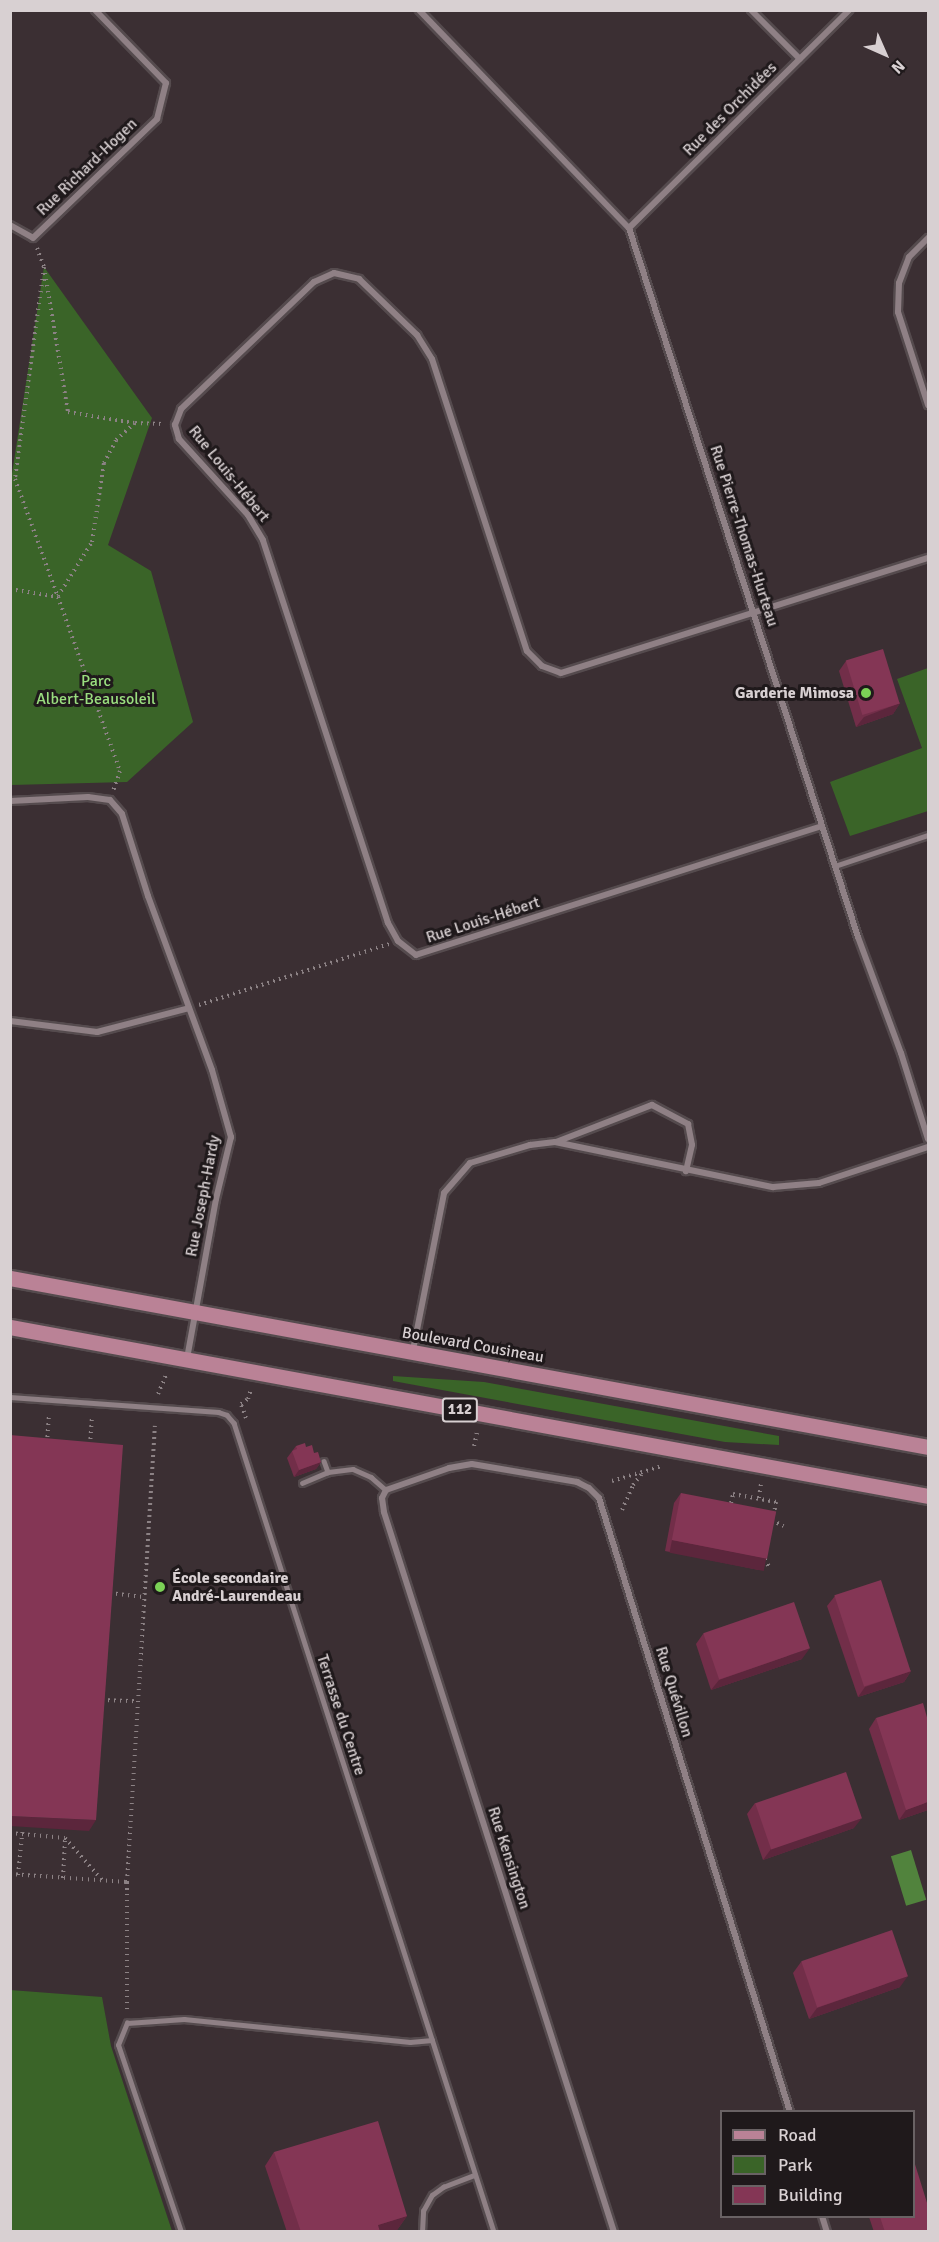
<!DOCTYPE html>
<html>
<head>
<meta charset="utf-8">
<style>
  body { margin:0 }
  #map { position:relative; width:939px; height:2242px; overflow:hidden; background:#3b2f33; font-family:Signika,sans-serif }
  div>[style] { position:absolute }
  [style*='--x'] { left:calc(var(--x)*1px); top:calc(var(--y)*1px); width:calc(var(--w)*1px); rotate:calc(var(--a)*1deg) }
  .green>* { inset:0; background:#3a6428 }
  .water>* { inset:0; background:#51833d; transform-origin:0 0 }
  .path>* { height:4px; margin-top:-2px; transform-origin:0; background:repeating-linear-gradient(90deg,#8c8285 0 1.5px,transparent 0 6px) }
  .roads { filter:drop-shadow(2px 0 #554b4e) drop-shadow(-2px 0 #554b4e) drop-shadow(0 2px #554b4e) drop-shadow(0 -2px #554b4e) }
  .service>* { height:4.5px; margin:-2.25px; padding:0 2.25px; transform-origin:2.25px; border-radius:2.25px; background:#8f8085 }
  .minor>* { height:6px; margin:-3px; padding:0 3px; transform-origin:3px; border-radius:3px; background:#8f8085 }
  .primary>* { height:15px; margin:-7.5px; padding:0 7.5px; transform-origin:7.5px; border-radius:7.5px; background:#ba8296 }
  .wall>* { inset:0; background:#722e49 }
  .shaded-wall>* { inset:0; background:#5c263c; transform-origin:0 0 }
  .building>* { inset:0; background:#843655; transform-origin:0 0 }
  .dots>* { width:16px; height:16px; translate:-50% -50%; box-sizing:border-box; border:3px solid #1f191b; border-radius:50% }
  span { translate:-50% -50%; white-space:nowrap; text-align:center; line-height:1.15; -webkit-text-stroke:6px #1f191b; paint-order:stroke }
  .shield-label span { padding:2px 4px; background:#1f191b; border:2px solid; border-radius:4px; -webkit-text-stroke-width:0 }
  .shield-label { font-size:15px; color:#d8d0d2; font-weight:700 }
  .street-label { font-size:16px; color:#d8d0d2 }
  .park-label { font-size:16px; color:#9ade7f }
  .poi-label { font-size:16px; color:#d8d0d2; font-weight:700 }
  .right { translate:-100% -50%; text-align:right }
  .left { translate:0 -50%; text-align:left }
  .frame { position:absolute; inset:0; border:12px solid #d8d0d2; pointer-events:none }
  .legend { position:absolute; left:720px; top:2110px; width:195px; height:108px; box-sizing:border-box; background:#1f191b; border:2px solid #696264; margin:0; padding:8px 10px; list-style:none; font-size:18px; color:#d8d0d2 }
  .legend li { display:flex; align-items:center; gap:12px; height:30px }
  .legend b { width:30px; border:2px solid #696264 }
  .north { position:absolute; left:855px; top:24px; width:60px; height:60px; -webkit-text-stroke:4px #1f191b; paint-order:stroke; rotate:135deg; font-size:16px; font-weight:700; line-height:24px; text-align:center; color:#d8d0d2 }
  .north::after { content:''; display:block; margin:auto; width:21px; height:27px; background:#d8d0d2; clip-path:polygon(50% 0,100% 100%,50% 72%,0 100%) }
</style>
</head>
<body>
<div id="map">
  <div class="green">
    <i style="clip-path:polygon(44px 267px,152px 418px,108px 545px,151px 571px,193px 722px,127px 782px,11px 785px,11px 480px)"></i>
    <i style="clip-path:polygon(928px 668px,928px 811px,850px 836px,830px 782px,922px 748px,897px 679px)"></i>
    <i style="clip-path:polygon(393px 1376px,484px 1382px,779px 1436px,779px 1445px,725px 1442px,393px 1381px)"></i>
    <i style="clip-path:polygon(10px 1990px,102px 1997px,111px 2046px,172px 2231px,11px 2231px)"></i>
  </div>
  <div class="water">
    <i style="left:911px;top:1850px;width:52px;height:21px;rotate:73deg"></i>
  </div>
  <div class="path">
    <i style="--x:37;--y:248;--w:20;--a:70"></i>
    <i style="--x:44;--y:267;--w:214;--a:97.8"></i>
    <i style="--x:15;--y:479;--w:126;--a:70"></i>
    <i style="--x:45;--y:273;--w:141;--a:80.6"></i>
    <i style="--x:68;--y:412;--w:67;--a:9.5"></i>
    <i style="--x:10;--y:589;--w:49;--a:9.5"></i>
    <i style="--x:58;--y:597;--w:185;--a:70.4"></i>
    <i style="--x:120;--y:771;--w:21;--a:109"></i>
    <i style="--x:58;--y:596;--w:64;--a:-57.8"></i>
    <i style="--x:92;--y:542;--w:80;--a:-81.4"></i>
    <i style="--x:104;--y:463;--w:26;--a:-62"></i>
    <i style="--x:116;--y:440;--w:25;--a:-42"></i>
    <i style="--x:135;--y:423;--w:28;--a:2"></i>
    <i style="--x:199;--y:1005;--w:200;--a:-17.8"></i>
    <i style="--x:158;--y:1394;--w:21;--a:-67"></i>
    <i style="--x:246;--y:1418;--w:15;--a:-110"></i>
    <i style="--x:241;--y:1404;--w:9;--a:-36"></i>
    <i style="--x:248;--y:1399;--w:9;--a:-72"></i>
    <i style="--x:47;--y:1443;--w:27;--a:-86"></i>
    <i style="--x:90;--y:1445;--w:26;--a:-86"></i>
    <i style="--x:474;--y:1446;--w:14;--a:-78"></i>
    <i style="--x:612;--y:1481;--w:52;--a:-16.7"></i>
    <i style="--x:759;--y:1498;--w:14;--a:-82"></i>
    <i style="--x:731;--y:1503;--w:9;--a:-77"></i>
    <i style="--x:733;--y:1494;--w:44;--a:10.5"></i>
    <i style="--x:776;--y:1502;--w:11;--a:100"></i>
    <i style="--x:622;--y:1510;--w:27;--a:-66"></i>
    <i style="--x:633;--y:1485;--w:16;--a:-52"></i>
    <i style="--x:772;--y:1520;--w:13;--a:29"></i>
    <i style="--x:765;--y:1559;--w:11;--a:63"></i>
    <i style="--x:110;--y:1593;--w:33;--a:7"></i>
    <i style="--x:102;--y:1700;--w:35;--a:2"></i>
    <i style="--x:10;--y:1833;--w:55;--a:5.2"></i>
    <i style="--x:65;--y:1838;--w:56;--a:48.6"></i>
    <i style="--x:10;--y:1874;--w:117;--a:3.9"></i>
    <i style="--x:127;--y:1882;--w:457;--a:-86.5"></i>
    <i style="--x:18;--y:1875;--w:48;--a:-84.1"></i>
    <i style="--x:63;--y:1878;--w:39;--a:-87"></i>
    <i style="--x:127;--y:1882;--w:131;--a:90"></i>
  </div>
  <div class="roads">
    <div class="service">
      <i style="--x:835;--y:866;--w:98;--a:-18.4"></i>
      <i style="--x:10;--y:1397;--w:209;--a:4.1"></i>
      <i style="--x:218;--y:1412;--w:9;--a:18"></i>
      <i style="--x:227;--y:1415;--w:11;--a:49"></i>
      <i style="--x:234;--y:1423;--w:850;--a:72.18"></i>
      <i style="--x:324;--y:1461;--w:12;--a:70"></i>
      <i style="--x:328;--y:1472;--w:25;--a:-7"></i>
      <i style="--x:353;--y:1469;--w:20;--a:24"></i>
      <i style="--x:371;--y:1477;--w:20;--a:41"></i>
      <i style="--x:302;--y:1483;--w:28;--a:-23"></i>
      <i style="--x:181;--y:2232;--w:197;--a:-108.6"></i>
      <i style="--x:118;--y:2045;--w:24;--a:-68"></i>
      <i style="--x:127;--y:2023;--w:57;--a:-4"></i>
      <i style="--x:184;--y:2019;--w:227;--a:5.8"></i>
      <i style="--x:410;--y:2042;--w:22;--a:-5"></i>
      <i style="--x:422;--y:2232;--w:21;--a:-87"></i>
      <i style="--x:423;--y:2211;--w:18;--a:-61"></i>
      <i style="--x:432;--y:2195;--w:14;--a:-36"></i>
      <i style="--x:443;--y:2187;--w:34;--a:-21"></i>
    </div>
    <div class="minor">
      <i style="--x:419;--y:10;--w:303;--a:46.1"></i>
      <i style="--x:629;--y:228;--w:745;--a:72.1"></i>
      <i style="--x:858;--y:937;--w:124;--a:69.7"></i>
      <i style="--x:901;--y:1053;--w:90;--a:72.6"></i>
      <i style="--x:751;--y:10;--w:69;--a:45"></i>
      <i style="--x:10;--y:225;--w:26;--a:29"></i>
      <i style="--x:33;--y:238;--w:172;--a:-43.8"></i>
      <i style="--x:157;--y:119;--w:37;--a:-76"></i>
      <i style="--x:166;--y:83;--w:102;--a:-134.2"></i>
      <i style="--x:629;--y:228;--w:310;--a:-44.7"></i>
      <i style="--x:928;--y:238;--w:27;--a:135"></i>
      <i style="--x:909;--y:257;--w:28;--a:111"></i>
      <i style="--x:899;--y:283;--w:29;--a:92"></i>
      <i style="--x:898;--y:312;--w:98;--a:72.1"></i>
      <i style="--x:10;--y:801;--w:78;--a:-2.9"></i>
      <i style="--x:88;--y:797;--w:22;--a:8"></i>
      <i style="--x:110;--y:800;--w:18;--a:49"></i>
      <i style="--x:122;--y:814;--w:86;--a:72.4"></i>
      <i style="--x:148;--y:896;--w:185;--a:69.8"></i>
      <i style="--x:212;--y:1070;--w:70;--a:74.2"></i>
      <i style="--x:231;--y:1137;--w:64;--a:103.6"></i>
      <i style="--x:216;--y:1199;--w:162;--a:100.3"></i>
      <i style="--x:822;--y:826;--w:426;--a:162.4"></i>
      <i style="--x:416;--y:955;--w:23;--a:-142"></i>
      <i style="--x:398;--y:941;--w:21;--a:-119"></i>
      <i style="--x:388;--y:923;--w:403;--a:-108.1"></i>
      <i style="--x:263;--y:540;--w:29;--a:-121"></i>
      <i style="--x:248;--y:515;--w:103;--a:-132.2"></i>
      <i style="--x:179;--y:439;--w:15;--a:-106"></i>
      <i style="--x:175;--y:425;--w:17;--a:-69"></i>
      <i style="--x:181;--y:409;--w:184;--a:-43.7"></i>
      <i style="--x:314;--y:282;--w:22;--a:-24"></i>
      <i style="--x:334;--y:273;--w:26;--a:13"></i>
      <i style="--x:359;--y:279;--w:81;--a:44"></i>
      <i style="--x:417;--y:335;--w:28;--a:58"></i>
      <i style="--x:432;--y:359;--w:307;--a:72"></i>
      <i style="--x:527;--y:651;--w:21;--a:45"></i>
      <i style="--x:542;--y:666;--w:20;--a:20"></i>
      <i style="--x:561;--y:673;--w:385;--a:-17.4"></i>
      <i style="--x:10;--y:1021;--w:88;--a:7.2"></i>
      <i style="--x:97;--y:1032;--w:95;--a:-14.6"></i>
      <i style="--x:556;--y:1142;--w:103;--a:-21.1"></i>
      <i style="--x:652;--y:1105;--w:41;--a:27.8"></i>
      <i style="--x:688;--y:1124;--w:21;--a:79"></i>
      <i style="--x:692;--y:1145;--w:27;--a:103"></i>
      <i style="--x:413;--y:1350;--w:160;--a:-78.8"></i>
      <i style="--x:444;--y:1193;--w:40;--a:-49"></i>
      <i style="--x:470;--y:1163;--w:63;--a:-16.7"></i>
      <i style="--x:530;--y:1145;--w:25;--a:-7"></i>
      <i style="--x:555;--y:1142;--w:223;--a:11.7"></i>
      <i style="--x:773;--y:1187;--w:46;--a:-5"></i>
      <i style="--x:819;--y:1183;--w:115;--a:-18.3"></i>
      <i style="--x:822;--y:2216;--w:17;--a:73"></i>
      <i style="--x:614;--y:2232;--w:756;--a:-107.72"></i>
      <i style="--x:384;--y:1512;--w:14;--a:-98"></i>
      <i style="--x:382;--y:1498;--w:9;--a:-63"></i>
      <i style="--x:386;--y:1490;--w:67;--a:-19.2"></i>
      <i style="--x:449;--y:1468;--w:23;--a:-10"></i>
      <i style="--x:472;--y:1464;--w:107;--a:9.7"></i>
      <i style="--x:577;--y:1482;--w:13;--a:27"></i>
      <i style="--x:589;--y:1488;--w:14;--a:45"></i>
      <i style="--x:599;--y:1498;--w:643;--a:72.72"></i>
    </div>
    <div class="primary">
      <i style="--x:10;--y:1278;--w:933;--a:10.43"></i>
      <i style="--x:10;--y:1327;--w:933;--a:10.43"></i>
    </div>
  </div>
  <div class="wall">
    <i style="clip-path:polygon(846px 661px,900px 703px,893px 714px,856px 727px,839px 671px)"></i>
    <i style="clip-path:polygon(296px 1446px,306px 1447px,314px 1453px,321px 1462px,316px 1469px,294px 1477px,287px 1458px)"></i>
    <i style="clip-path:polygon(681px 1493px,766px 1559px,759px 1570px,665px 1551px,674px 1503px)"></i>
    <i style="clip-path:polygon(835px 1596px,911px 1671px,904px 1682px,858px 1697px,827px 1606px)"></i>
    <i style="clip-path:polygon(703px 1634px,802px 1659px,711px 1690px,696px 1644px)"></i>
    <i style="clip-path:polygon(876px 1718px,928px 1810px,899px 1820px,869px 1729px)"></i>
    <i style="clip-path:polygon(755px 1803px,854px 1828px,763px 1860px,747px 1814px)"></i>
    <i style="clip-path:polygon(801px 1962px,900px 1987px,809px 2019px,793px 1973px)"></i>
    <i style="clip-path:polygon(274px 2152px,407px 2216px,397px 2230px,392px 2232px,287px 2232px,265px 2166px)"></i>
    <i style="clip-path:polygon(869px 2217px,914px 2217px,928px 2232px,874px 2232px)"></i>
  </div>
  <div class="shaded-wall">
    <i style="clip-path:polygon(900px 703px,893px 714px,856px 727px,864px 717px)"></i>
    <i style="clip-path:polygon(321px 1462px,316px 1469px,294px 1477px,299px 1470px)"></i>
    <i style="left:672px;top:1540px;width:96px;height:13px;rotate:11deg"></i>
    <i style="clip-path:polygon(810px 1648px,802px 1659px,711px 1690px,719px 1680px)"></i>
    <i style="clip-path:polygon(911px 1671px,904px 1682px,858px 1697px,865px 1687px)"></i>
    <i style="clip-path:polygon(928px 1802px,928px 1810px,899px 1820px,906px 1810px)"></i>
    <i style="clip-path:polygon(10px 1816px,96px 1820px,89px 1831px,10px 1826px)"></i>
    <i style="clip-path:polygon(862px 1818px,854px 1828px,763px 1860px,771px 1849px)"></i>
    <i style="clip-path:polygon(908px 1976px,900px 1987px,809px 2019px,817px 2008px)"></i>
    <i style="clip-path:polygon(407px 2216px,397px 2230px,392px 2232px,374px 2232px,378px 2225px)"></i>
  </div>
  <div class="building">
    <i style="left:883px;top:649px;width:57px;height:39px;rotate:73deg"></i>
    <i style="clip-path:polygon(10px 1435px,123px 1445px,96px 1820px,10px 1816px)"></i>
    <i style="clip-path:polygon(305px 1443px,306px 1447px,312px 1445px,314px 1453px,318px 1452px,321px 1462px,299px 1470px,292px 1451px,297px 1449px,296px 1446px)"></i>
    <i style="left:681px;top:1493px;width:97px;height:48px;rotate:11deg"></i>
    <i style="left:881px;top:1580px;width:96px;height:49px;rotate:72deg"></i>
    <i style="left:794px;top:1602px;width:49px;height:96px;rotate:71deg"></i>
    <i style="clip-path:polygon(923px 1703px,928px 1721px,928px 1802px,906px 1810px,876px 1718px)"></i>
    <i style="left:846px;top:1772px;width:49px;height:96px;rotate:71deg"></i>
    <i style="left:892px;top:1930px;width:49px;height:96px;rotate:71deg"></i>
    <i style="clip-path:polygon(378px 2121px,407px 2216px,378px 2225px,380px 2232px,301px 2232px,274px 2152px)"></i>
    <i style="clip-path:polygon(914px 2161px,928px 2206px,928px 2232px,885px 2232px,880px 2217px,914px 2217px)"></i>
  </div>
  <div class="dots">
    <i style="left:866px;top:693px;background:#7bd156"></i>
    <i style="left:160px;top:1587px;background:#7bd156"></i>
  </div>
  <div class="shield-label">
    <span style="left:460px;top:1410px">112</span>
  </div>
  <div class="street-label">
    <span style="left:730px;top:109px;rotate:-45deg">Rue des Orchidées</span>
    <span style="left:87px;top:167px;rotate:-44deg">Rue Richard-Hogen</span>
    <span style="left:229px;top:474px;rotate:51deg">Rue Louis-Hébert</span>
    <span style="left:744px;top:536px;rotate:72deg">Rue Pierre-Thomas-Hurteau</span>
    <span style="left:483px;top:920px;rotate:-18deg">Rue Louis-Hébert</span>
    <span style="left:203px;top:1196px;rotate:-79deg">Rue Joseph-Hardy</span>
    <span style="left:473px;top:1345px;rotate:10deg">Boulevard Cousineau</span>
    <span style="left:674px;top:1692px;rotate:73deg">Rue Quévillon</span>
    <span style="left:341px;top:1715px;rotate:72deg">Terrasse du Centre</span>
    <span style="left:509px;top:1858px;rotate:72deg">Rue Kensington</span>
  </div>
  <div class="park-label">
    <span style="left:96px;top:690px">Parc<br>Albert-Beausoleil</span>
  </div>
  <div class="poi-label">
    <span class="right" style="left:854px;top:693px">Garderie Mimosa</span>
    <span class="left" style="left:172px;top:1587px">École secondaire<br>André-Laurendeau</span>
  </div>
  <div class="frame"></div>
  <ul class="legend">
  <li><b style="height:8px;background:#ba8296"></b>Road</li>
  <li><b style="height:16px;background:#3a6428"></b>Park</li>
  <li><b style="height:16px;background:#843655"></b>Building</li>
  </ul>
  <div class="north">N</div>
</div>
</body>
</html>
